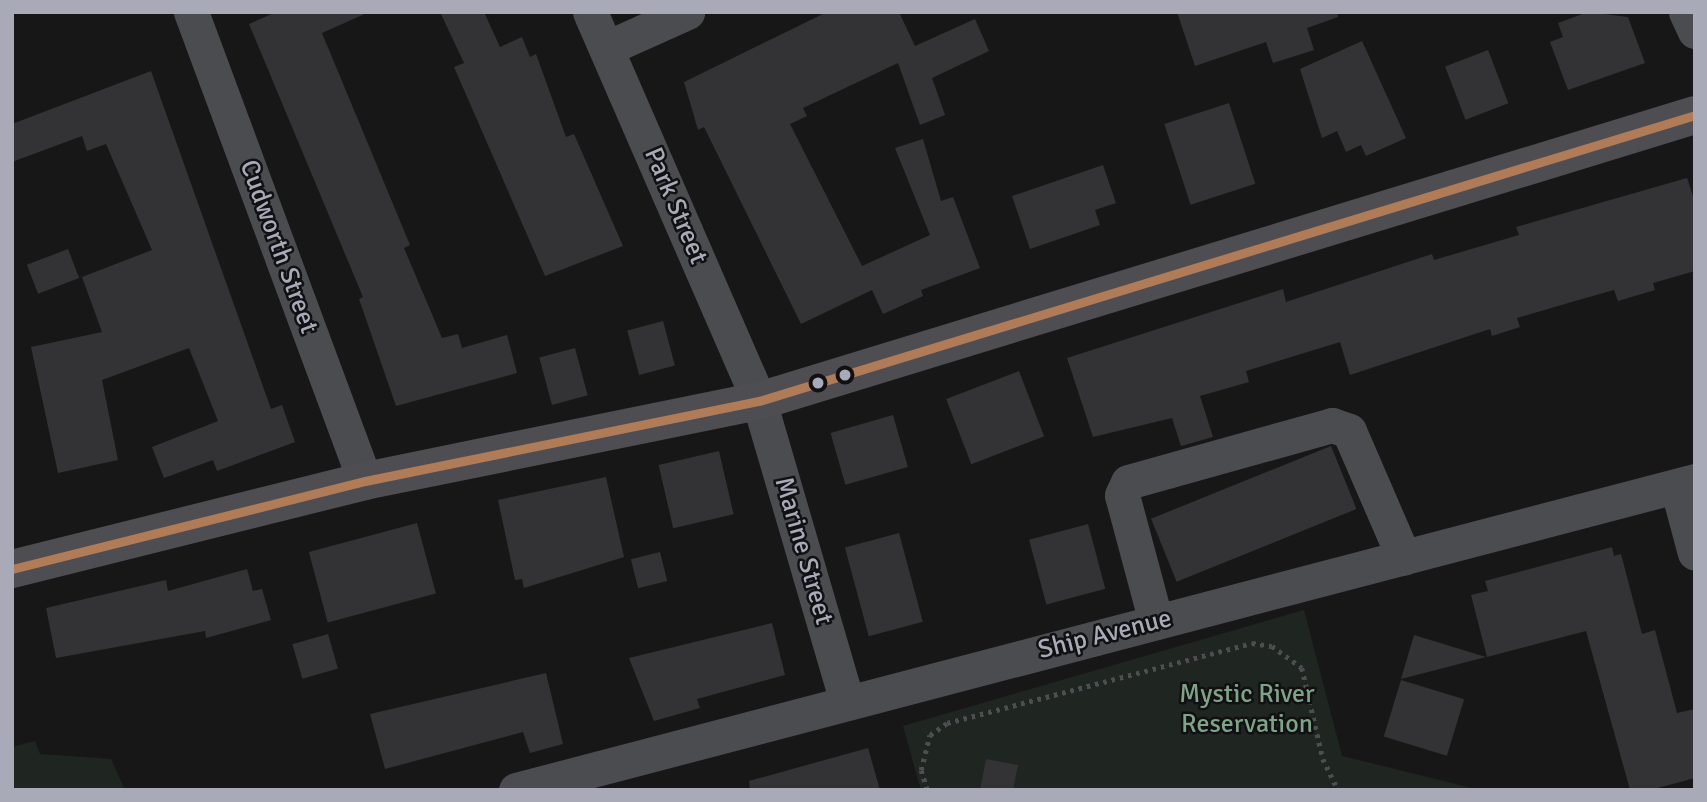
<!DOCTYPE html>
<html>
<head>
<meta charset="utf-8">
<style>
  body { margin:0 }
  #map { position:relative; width:1707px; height:802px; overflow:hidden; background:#171717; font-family:Signika,sans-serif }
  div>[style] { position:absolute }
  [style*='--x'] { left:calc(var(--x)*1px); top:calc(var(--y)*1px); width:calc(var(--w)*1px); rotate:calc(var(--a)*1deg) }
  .green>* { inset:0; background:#1f2621 }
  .building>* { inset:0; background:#333335; transform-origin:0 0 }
  .path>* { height:4.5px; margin-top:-2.25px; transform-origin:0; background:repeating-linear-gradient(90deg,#4d4d52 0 3.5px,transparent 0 8.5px) }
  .minor>* { height:35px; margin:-17.5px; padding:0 17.5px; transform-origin:17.5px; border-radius:17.5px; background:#4b4c50 }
  .major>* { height:38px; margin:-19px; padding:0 19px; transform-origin:19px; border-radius:19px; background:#4d4d52 }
  .bus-1>* { height:9px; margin:-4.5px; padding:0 4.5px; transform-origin:4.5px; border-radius:4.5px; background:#b07c57 }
  .dots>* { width:19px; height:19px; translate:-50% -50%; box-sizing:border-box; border:4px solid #111113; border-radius:50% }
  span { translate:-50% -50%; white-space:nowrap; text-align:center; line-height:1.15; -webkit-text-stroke:5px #111113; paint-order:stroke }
  .street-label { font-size:26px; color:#a8aab8 }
  .park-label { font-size:26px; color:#7fa387 }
  .frame { position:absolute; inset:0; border:14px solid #a8aab8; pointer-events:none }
</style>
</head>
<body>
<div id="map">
  <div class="green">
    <i style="clip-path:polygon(1304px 610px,1342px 756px,1480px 790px,921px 790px,903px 726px)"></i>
    <i style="clip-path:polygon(35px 741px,40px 754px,111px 759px,125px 790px,12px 790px,12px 747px)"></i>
  </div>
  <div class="building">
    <i style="clip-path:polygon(276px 12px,369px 12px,322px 33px,410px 245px,404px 248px,442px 338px,458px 334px,462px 348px,507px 335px,517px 373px,396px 406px,359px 299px,363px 297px,249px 24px)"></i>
    <i style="clip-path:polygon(440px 12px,484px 12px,500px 47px,522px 37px,530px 57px,536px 54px,566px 137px,574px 134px,623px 246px,545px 276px,454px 67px,464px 63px)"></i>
    <i style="clip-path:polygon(827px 12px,899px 12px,915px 46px,975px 19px,989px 51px,932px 78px,945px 115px,920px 125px,898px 63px,803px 108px,807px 116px,790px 124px,862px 266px,930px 235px,895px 148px,923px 139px,941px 201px,953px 197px,980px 268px,921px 290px,923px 296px,883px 314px,872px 290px,801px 324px,704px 127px,698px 130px,684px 82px)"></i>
    <i style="clip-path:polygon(1177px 12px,1337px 12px,1338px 17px,1307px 28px,1314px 50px,1273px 63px,1266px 42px,1195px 66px)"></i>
    <i style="clip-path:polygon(1588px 12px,1628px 17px,1645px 63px,1568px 90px,1550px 42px,1563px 37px,1558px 23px)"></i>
    <i style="clip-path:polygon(1362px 41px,1406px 138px,1366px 156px,1361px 145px,1346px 152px,1337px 131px,1322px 138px,1300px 69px)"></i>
    <i style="left:1488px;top:50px;width:57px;height:46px;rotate:69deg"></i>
    <i style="clip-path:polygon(151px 71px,271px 409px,282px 405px,295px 442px,217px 471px,213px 460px,164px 478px,152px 447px,218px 421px,189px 348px,102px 380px,118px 460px,58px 473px,31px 347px,102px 332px,82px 277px,152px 250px,106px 144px,87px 151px,82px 136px,12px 162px,12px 124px)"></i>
    <i style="left:1229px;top:103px;width:85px;height:68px;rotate:72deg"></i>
    <i style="clip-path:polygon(1103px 165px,1116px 203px,1095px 210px,1100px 225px,1030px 249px,1012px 196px)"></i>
    <i style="clip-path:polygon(1687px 178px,1695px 202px,1695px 271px,1653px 283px,1655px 290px,1618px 301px,1614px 290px,1575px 301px,1517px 318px,1520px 327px,1492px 336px,1490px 329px,1350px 375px,1340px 342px,1246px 371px,1249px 382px,1200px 396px,1213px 437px,1181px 446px,1172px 418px,1093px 437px,1067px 358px,1283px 289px,1286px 302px,1432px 254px,1434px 260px,1519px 235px,1516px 227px)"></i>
    <i style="left:68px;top:249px;width:31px;height:44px;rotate:69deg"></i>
    <i style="left:663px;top:321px;width:46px;height:37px;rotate:75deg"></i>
    <i style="left:575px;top:348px;width:49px;height:37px;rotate:75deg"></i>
    <i style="left:1019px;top:371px;width:70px;height:78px;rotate:69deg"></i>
    <i style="left:893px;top:415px;width:54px;height:65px;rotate:74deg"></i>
    <i style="left:1331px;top:446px;width:68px;height:194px;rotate:68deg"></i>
    <i style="left:719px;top:451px;width:65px;height:62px;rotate:77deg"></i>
    <i style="clip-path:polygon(606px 477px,624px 557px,524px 588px,522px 579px,515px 580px,498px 500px)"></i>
    <i style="left:417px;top:523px;width:73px;height:112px;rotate:75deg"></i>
    <i style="left:1088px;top:524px;width:67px;height:61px;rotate:75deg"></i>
    <i style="left:899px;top:533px;width:92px;height:56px;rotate:75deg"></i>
    <i style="clip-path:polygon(1612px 547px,1614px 556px,1621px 554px,1642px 634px,1655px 630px,1677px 713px,1695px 709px,1695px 778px,1650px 790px,1630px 790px,1586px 631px,1487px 657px,1471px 595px,1488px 591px,1485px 581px)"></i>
    <i style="left:660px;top:552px;width:30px;height:30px;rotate:76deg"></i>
    <i style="clip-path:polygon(247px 569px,253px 591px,262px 589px,271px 620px,206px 638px,205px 631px,56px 658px,46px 608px,166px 580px,168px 591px)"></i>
    <i style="clip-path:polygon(772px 623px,785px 675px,697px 699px,700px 708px,654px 721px,629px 658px)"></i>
    <i style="left:328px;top:634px;width:36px;height:37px;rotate:74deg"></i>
    <i style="clip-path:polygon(1414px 635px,1486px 657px,1401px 679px)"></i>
    <i style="clip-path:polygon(546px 673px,563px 744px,530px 753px,523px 732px,385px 769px,370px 714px)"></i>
    <i style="left:1401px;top:680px;width:66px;height:59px;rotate:17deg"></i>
    <i style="clip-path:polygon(868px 748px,880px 790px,750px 790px,749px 781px)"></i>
    <i style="clip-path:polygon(986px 759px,1018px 765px,1013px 790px,980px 790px)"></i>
  </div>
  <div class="path">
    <i style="--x:927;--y:790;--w:21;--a:-107"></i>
    <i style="--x:921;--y:770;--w:36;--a:-76"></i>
    <i style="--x:930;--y:735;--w:21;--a:-35"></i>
    <i style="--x:947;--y:723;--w:315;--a:-14.7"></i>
    <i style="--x:1252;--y:643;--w:20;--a:9"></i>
    <i style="--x:1272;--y:646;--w:37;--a:36"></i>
    <i style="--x:1302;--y:668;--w:93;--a:77"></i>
    <i style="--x:1323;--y:759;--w:34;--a:64"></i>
  </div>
  <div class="minor">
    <i style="--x:191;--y:12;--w:500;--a:69.65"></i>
    <i style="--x:590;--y:12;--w:424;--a:66.5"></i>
    <i style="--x:759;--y:401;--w:313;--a:73.7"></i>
    <i style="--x:1686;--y:12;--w:21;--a:65"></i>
    <i style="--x:607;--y:48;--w:88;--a:-24.2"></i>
    <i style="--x:1677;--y:486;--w:69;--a:75"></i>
    <i style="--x:1156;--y:622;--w:131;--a:-105"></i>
    <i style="--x:1122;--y:495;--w:14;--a:-65"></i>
    <i style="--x:1128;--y:482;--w:212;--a:-15.6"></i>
    <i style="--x:1332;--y:425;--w:18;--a:19"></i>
    <i style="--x:1349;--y:431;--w:138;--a:66.6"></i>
    <i style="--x:516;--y:790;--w:1219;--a:-14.69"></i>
  </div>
  <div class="major">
    <i style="--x:12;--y:569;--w:364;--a:-14"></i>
    <i style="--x:365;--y:481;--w:402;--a:-11.5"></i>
    <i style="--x:759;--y:401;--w:979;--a:-16.99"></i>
  </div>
  <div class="bus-1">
    <i style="--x:12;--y:569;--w:364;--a:-14"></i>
    <i style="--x:365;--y:481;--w:402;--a:-11.5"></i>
    <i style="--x:759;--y:401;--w:979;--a:-16.99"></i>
  </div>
  <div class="dots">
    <i style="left:845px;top:375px;background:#a8aab8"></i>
    <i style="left:818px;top:383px;background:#a8aab8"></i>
  </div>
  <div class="street-label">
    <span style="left:675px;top:206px;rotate:67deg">Park Street</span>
    <span style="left:278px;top:247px;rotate:70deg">Cudworth Street</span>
    <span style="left:803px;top:551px;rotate:74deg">Marine Street</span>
    <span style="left:1105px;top:635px;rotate:-14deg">Ship Avenue</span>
  </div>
  <div class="park-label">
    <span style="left:1247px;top:710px">Mystic River<br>Reservation</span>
  </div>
  <div class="frame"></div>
</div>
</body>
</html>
